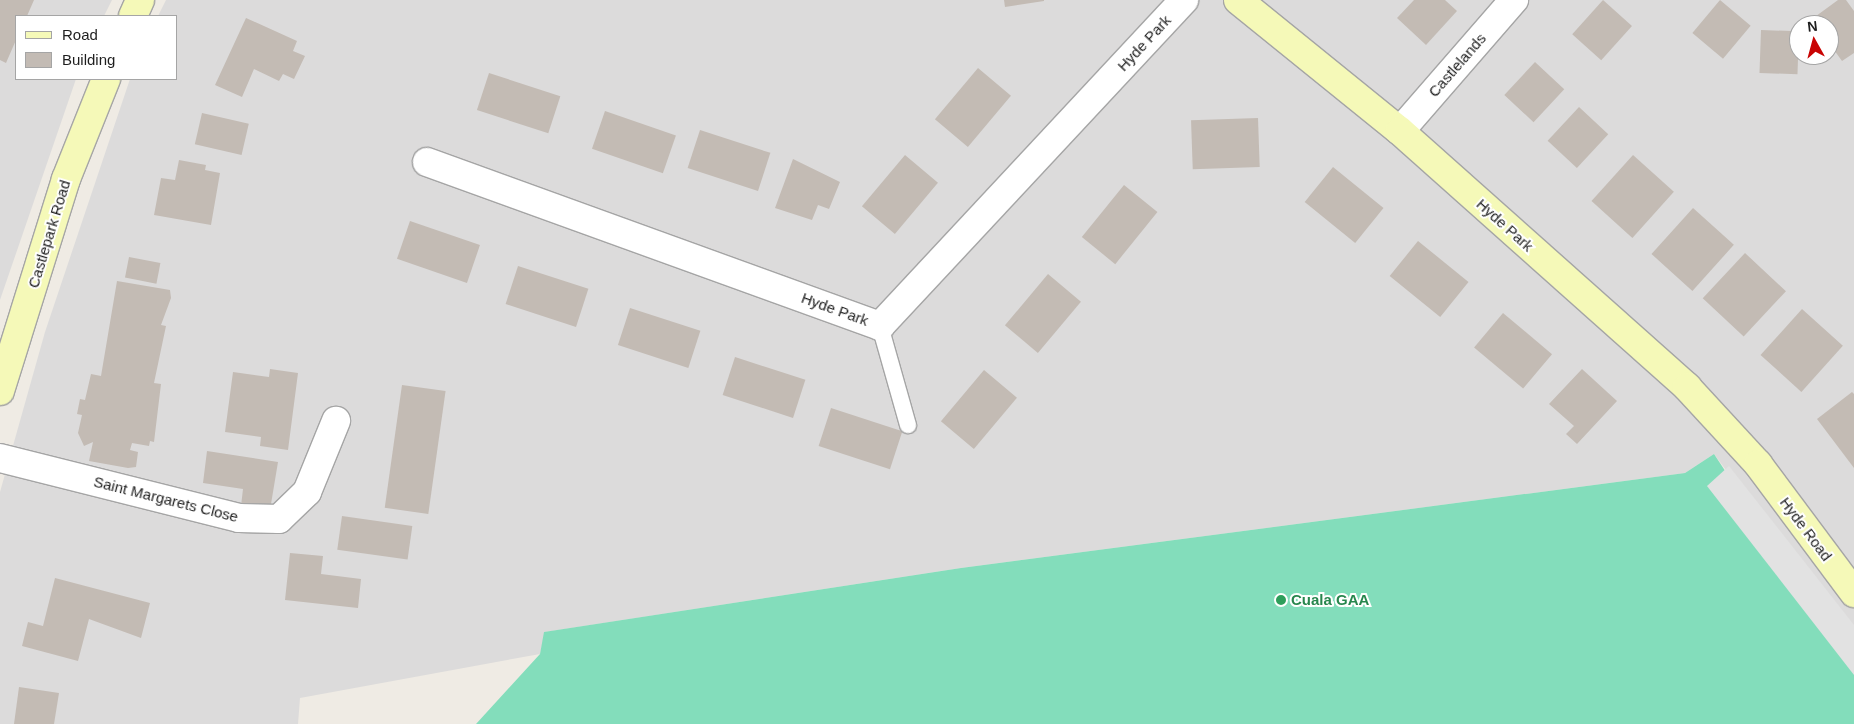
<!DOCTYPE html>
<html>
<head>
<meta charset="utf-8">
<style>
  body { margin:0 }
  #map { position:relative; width:1854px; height:724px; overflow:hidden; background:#efebe4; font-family:Arial,sans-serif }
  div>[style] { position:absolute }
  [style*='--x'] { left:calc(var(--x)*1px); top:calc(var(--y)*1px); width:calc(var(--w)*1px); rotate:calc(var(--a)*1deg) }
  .residential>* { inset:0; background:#dcdbdb }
  .pitch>* { inset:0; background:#83ddbb }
  .parking>* { inset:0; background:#e2e2e2 }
  .building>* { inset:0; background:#c3bbb4; transform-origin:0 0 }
  .roads { filter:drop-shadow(1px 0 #a5a5a5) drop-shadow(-1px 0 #a5a5a5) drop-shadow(0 1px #a5a5a5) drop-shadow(0 -1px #a5a5a5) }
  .lane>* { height:16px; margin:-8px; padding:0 8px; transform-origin:8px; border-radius:8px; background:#fff }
  .street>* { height:28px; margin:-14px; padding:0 14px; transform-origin:14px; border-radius:14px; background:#fff }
  .secondary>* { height:28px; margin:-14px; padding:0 14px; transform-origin:14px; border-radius:14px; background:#f5f9b8 }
  .dots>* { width:14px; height:14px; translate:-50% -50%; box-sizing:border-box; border:2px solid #fff; border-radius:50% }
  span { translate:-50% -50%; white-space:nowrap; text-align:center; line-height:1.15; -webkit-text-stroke:4px #fff; paint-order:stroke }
  .street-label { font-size:15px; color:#1e1e1e }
  .leisure-label { font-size:15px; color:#27864d; font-weight:700 }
  .left { translate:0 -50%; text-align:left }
  .legend { position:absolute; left:15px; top:15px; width:162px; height:65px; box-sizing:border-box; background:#fff; border:1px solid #a5a5a5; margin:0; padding:6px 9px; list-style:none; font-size:15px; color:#1e1e1e }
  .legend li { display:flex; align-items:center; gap:10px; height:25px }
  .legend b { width:25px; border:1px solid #a5a5a5 }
  .north { position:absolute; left:1789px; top:15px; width:50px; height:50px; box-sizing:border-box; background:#fff; border:1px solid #a5a5a5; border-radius:50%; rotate:353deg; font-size:14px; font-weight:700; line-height:20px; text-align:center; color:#1e1e1e }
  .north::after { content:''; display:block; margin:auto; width:18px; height:22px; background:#c90403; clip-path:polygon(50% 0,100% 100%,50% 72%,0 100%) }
</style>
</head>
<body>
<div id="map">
  <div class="residential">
    <i style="clip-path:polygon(0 0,112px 0,104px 16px,16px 16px,16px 79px,76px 79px,0 300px)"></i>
    <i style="clip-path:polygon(evenodd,166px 0,1854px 0,1854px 641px,1714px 454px,1685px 473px,961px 568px,545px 632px,540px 654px,300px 698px,298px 724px,0 724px,0 492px,45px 332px,130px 79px,176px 79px,176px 16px,158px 16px,166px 0,1799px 25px,1829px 25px,1829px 55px,1799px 55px,1799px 25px)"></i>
  </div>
  <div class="pitch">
    <i style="clip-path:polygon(1714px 454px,1854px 666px,1854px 724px,476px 724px,540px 654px,544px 632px,961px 568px,1685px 473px)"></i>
  </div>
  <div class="parking">
    <i style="clip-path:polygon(1729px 466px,1854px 625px,1854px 675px,1707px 486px)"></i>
  </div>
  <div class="building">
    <i style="clip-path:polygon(0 0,34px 0,27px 16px,16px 16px,16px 40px,6px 63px,0 60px)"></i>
    <i style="clip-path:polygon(1004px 0,1044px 0,1044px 1px,1005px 7px)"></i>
    <i style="clip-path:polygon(1414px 0,1445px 0,1457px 11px,1426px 45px,1397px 18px)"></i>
    <i style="left:1603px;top:0;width:39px;height:46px;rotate:42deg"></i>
    <i style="left:1720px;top:0;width:40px;height:43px;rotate:40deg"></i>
    <i style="clip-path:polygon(1838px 0,1846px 0,1854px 11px,1854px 53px,1842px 61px,1829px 43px,1829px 25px,1816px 25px,1812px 19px)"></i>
    <i style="clip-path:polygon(246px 18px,297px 41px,293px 51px,305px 56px,294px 79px,283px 74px,279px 81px,254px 69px,242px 97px,215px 85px)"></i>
    <i style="left:1761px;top:30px;width:38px;height:43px;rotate:2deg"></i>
    <i style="left:1535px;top:62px;width:40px;height:45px;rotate:43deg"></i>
    <i style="left:978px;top:68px;width:43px;height:67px;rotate:40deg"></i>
    <i style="left:489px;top:73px;width:75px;height:39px;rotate:18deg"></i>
    <i style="left:1579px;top:107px;width:40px;height:46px;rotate:43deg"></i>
    <i style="left:605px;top:111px;width:75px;height:40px;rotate:19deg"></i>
    <i style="left:202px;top:113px;width:48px;height:32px;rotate:13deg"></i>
    <i style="left:1258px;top:118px;width:49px;height:67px;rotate:88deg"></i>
    <i style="left:700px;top:130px;width:74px;height:40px;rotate:18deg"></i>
    <i style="left:905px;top:155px;width:43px;height:67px;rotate:40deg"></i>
    <i style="left:1633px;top:155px;width:55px;height:62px;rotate:42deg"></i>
    <i style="clip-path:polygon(793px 159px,840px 182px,829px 209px,818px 205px,812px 220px,775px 208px)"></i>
    <i style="clip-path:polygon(179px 160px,206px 165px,205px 170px,220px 173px,211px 225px,154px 215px,161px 178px,175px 180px)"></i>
    <i style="left:1333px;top:167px;width:65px;height:45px;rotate:39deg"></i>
    <i style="left:1124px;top:185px;width:43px;height:67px;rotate:39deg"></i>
    <i style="left:1693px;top:208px;width:55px;height:62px;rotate:42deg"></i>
    <i style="left:410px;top:221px;width:74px;height:40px;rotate:19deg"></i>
    <i style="left:1418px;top:241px;width:65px;height:45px;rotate:39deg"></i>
    <i style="left:1745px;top:253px;width:56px;height:62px;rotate:43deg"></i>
    <i style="left:129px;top:257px;width:32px;height:21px;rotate:11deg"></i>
    <i style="left:518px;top:266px;width:74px;height:40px;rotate:18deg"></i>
    <i style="left:1048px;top:274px;width:43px;height:67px;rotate:40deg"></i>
    <i style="clip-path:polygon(117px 281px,170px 290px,171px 298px,161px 325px,166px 326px,154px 383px,161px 384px,154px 442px,150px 441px,149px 446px,132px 443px,130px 450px,138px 452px,136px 467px,128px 468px,89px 461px,93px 442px,84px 446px,78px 433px,82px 415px,77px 414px,80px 399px,85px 400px,91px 374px,101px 376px)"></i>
    <i style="left:630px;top:308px;width:74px;height:39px;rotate:18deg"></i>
    <i style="left:1802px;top:309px;width:55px;height:62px;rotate:42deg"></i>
    <i style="left:1503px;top:313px;width:64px;height:45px;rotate:40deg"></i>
    <i style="left:735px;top:357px;width:74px;height:40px;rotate:18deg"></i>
    <i style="clip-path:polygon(270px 369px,298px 373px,288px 450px,260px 446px,261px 437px,225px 432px,233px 372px,269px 377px)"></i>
    <i style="clip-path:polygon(1582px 369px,1617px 401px,1577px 444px,1566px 434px,1574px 426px,1549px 404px)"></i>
    <i style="left:984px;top:370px;width:43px;height:67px;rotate:40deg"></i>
    <i style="left:402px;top:385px;width:44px;height:124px;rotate:8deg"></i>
    <i style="clip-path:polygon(1852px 392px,1854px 394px,1854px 468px,1817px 419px)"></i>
    <i style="left:831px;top:408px;width:75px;height:40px;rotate:18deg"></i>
    <i style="clip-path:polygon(207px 451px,278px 462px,270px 510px,241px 506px,243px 489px,203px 483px)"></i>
    <i style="left:342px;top:516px;width:71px;height:34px;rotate:8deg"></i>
    <i style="clip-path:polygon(290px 553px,323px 556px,321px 574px,361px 579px,358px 608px,285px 600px)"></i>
    <i style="clip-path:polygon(55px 578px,150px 603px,141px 638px,89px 619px,78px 661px,22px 646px,28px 622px,43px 626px)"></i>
    <i style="clip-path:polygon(19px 687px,59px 693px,54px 724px,14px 724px)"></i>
  </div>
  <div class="roads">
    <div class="lane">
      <i style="--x:880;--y:326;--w:103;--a:74.2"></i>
    </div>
    <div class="street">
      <i style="--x:1400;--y:131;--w:174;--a:-49"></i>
      <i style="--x:427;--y:162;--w:482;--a:19.9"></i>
      <i style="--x:880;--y:326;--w:446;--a:-47"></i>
      <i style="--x:0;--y:458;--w:246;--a:14.1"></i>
      <i style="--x:239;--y:518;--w:40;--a:1.4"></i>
      <i style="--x:279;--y:519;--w:39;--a:-44"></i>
      <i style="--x:307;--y:492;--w:77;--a:-67.8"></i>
    </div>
    <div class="secondary">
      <i style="--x:1238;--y:0;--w:208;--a:39"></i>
      <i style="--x:1400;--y:131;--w:385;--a:41.7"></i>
      <i style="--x:1687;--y:387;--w:105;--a:47.3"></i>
      <i style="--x:1758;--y:464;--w:161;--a:53.3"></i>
      <i style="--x:133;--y:16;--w:17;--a:-66"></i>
      <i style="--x:0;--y:391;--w:222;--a:-72.7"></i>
      <i style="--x:66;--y:179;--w:108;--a:-68.2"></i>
    </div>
  </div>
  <div class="dots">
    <i style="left:1281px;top:600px;background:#2e9e5b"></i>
  </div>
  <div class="street-label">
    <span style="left:1144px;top:43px;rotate:-47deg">Hyde Park</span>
    <span style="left:1457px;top:65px;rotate:-49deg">Castlelands</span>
    <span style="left:1505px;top:225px;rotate:42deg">Hyde Park</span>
    <span style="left:49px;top:234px;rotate:-73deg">Castlepark Road</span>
    <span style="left:835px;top:309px;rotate:20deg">Hyde Park</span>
    <span style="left:166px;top:499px;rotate:14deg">Saint Margarets Close</span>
    <span style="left:1806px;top:529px;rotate:53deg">Hyde Road</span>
  </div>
  <div class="leisure-label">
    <span class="left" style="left:1291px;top:600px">Cuala GAA</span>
  </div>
  <ul class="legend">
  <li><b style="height:6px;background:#f5f9b8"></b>Road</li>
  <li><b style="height:14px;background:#c3bbb4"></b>Building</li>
  </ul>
  <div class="north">N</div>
</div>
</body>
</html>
